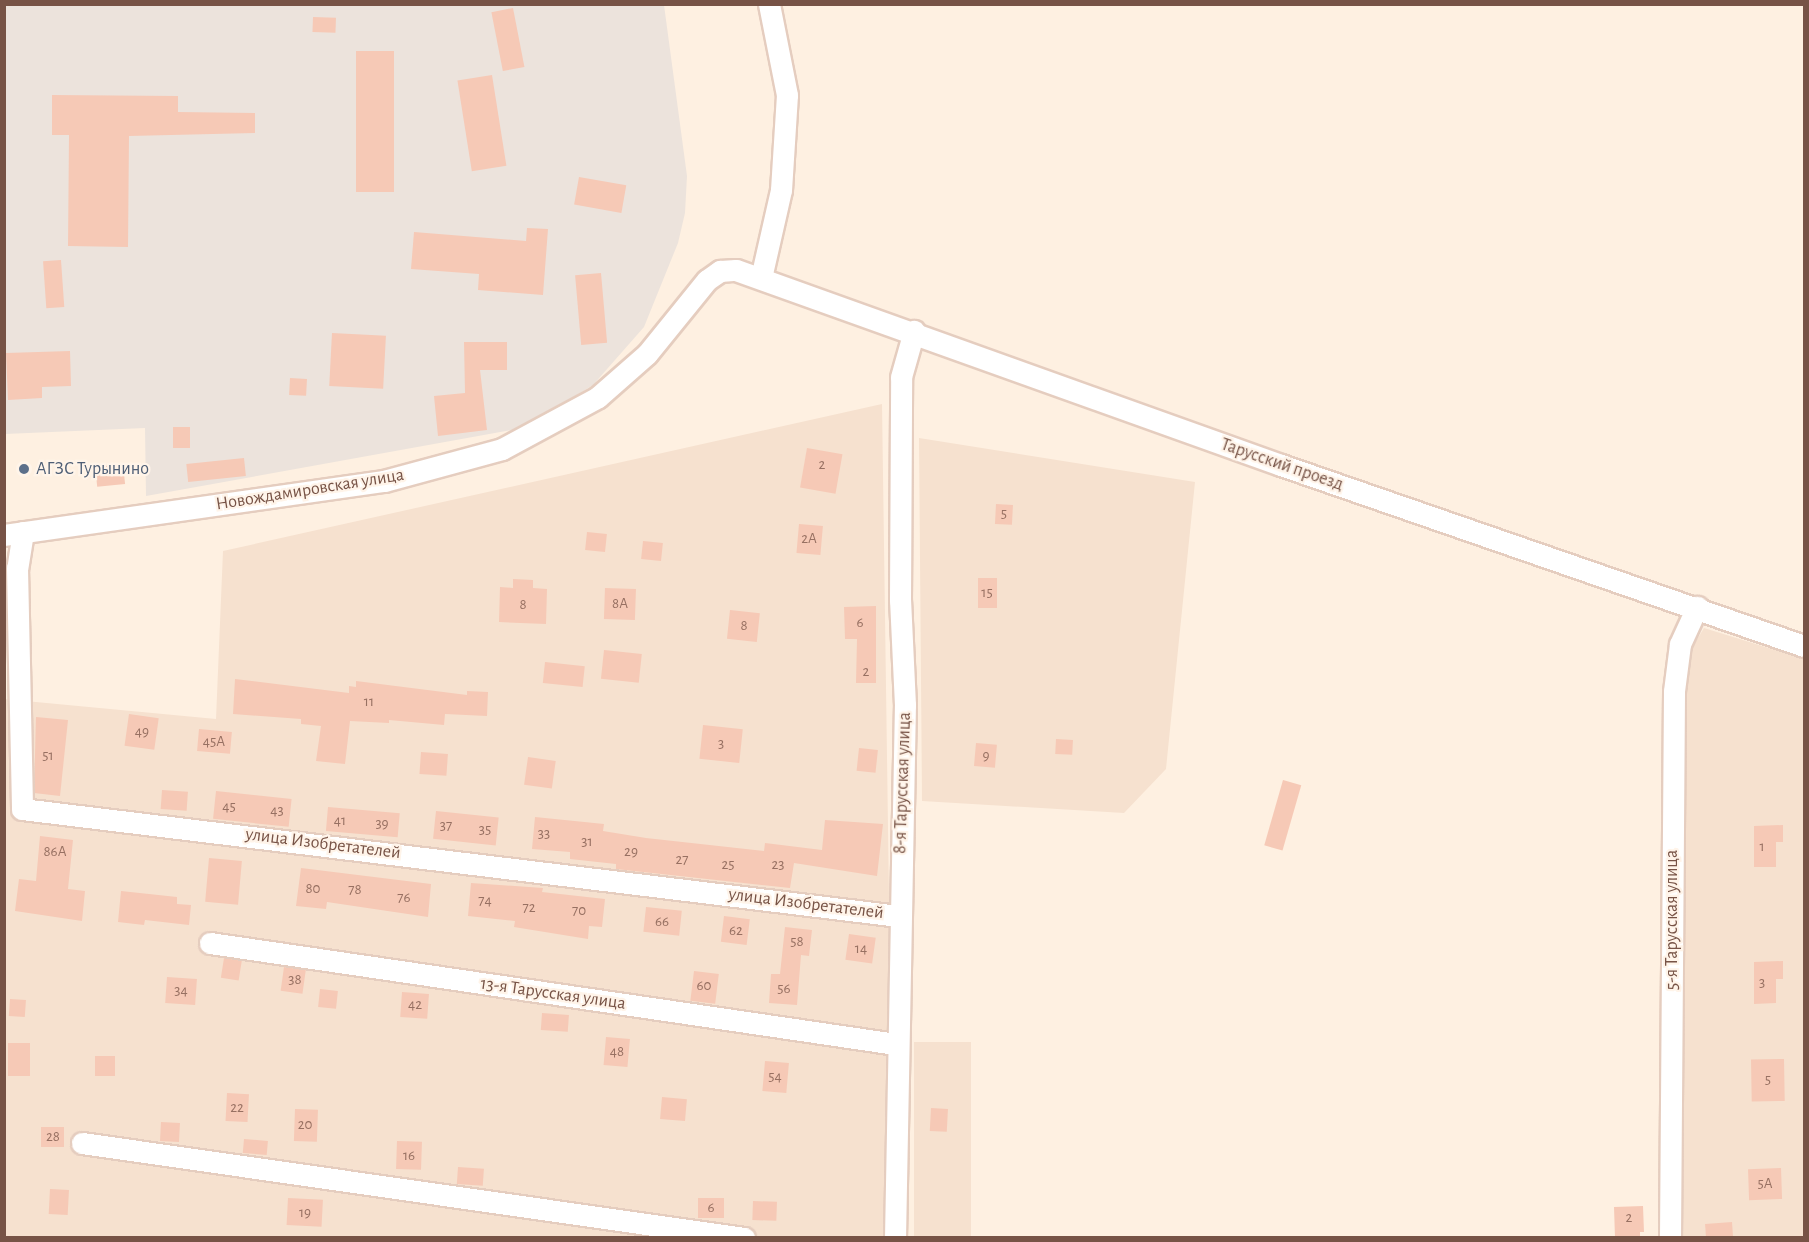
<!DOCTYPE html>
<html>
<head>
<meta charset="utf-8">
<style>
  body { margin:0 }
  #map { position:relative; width:1809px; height:1242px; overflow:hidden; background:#fef0e1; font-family:"Alegreya Sans",sans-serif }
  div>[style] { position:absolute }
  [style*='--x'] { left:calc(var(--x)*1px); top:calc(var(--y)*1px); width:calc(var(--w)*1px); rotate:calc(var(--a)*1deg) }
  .residential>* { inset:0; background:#f6e1cf; transform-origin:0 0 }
  .industrial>* { inset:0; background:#ece3dc }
  .building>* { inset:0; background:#f6c9b6; transform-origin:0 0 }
  .roads { filter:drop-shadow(2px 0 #e5cdbf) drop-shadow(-2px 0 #e5cdbf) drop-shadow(0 2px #e5cdbf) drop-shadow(0 -2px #e5cdbf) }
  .minor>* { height:21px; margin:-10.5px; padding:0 10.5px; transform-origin:10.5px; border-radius:10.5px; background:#fff }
  .dots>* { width:16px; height:16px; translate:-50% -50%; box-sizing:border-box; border:3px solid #fff4e9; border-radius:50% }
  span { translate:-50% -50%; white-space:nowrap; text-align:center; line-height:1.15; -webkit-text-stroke:4.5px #fff4e9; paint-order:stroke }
  .number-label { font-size:15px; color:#977062 }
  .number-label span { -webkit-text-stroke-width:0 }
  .street-label { font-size:18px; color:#775346 }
  .service-label { font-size:18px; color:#4e5e75 }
  .left { translate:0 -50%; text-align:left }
  .frame { position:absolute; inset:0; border:6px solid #775346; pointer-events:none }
</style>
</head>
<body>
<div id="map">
  <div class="residential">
    <i style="clip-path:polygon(882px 404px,891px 1038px,888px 1237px,5px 1237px,4px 699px,216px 719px,223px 551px)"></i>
    <i style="clip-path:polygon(919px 438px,1195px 482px,1166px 769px,1124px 813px,922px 801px)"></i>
    <i style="clip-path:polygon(1704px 628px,1804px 659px,1804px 1237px,1679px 1238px,1686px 687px,1690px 651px)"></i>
    <i style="left:914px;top:1042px;width:57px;height:196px"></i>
  </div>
  <div class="industrial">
    <i style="clip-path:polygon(4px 5px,664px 5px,687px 176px,685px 213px,678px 243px,644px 327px,593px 385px,523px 428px,146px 496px,145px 428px,5px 434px)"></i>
  </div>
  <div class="building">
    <i style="left:513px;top:8px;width:60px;height:22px;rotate:79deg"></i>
    <i style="left:313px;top:17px;width:23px;height:15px;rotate:2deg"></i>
    <i style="left:356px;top:51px;width:38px;height:141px"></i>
    <i style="left:492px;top:75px;width:92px;height:35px;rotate:81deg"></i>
    <i style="clip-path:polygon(52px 95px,178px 96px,178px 112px,255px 113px,255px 133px,129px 136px,128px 247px,68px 246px,69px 135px,52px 135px)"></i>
    <i style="left:579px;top:177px;width:48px;height:28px;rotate:10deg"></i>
    <i style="clip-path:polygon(527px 228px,548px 229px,543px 295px,478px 290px,479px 274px,411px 269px,414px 232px,526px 241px)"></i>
    <i style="left:61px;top:260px;width:47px;height:18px;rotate:86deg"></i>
    <i style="left:601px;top:273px;width:70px;height:26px;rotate:85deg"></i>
    <i style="left:332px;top:333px;width:54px;height:53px;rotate:3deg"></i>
    <i style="clip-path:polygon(464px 342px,507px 342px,507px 370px,480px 370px,487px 430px,438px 436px,434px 396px,465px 393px)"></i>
    <i style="clip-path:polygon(70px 351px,71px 386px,42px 387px,42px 398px,8px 400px,6px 353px)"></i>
    <i style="left:290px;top:378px;width:17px;height:17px;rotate:3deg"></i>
    <i style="left:173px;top:427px;width:17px;height:21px"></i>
    <i style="left:807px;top:448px;width:36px;height:40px;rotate:10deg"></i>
    <i style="left:244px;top:458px;width:18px;height:58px;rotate:84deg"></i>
    <i style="left:123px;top:464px;width:20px;height:28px;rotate:84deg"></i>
    <i style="left:996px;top:504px;width:17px;height:20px;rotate:3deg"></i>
    <i style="left:799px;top:524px;width:24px;height:29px;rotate:5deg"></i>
    <i style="left:587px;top:532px;width:20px;height:18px;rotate:6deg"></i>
    <i style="left:643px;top:541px;width:20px;height:18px;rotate:6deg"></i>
    <i style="left:978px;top:578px;width:19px;height:30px"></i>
    <i style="clip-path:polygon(513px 579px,533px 580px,533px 588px,547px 589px,546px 624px,499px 622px,500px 587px,513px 588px)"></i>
    <i style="left:605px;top:588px;width:31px;height:31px;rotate:2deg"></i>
    <i style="clip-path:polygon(876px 606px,876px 683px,856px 683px,857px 639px,845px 639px,844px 607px)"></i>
    <i style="left:730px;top:610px;width:30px;height:29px;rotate:6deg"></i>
    <i style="left:604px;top:650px;width:38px;height:29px;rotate:6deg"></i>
    <i style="left:545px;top:662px;width:40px;height:21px;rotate:6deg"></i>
    <i style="clip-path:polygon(235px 679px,349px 693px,349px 686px,356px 687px,356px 681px,467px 695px,467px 691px,488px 692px,487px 716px,445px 714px,444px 725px,389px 720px,389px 723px,350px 721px,345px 764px,316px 761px,321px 726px,301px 724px,301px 719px,233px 714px)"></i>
    <i style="left:129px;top:714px;width:30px;height:32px;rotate:8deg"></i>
    <i style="clip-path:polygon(36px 717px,68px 720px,60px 796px,34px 793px)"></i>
    <i style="left:703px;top:725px;width:40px;height:34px;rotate:6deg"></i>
    <i style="left:199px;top:729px;width:33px;height:22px;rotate:5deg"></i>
    <i style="left:1056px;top:739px;width:17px;height:15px;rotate:3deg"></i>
    <i style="left:976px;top:743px;width:21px;height:23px;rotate:5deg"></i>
    <i style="left:859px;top:748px;width:19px;height:23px;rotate:6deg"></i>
    <i style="left:421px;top:752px;width:27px;height:22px;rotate:4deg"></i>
    <i style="left:528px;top:757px;width:28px;height:28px;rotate:8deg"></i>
    <i style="left:1283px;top:780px;width:19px;height:68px;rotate:16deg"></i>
    <i style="left:162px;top:790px;width:26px;height:19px;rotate:4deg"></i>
    <i style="left:216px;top:791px;width:76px;height:28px;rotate:6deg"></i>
    <i style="left:328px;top:807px;width:72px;height:24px;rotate:5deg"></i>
    <i style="left:436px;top:811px;width:63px;height:28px;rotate:6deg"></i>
    <i style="clip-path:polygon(535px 817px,604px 824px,603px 831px,646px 838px,764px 851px,765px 843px,822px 850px,825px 820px,883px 824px,877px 876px,794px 863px,790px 888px,616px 869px,616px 864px,570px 859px,570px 852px,532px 849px)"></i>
    <i style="clip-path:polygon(1783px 825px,1783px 842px,1776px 842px,1776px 867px,1754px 867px,1754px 826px)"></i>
    <i style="clip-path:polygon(40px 836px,73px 840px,68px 889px,85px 891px,82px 921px,15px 911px,19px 879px,36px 881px)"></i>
    <i style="left:209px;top:858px;width:33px;height:44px;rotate:5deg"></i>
    <i style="clip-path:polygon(301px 868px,431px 884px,428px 917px,327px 902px,326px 909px,296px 906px)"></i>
    <i style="clip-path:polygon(471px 883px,543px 888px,542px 892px,605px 899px,602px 927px,589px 926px,588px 939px,514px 927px,515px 921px,468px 916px)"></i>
    <i style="clip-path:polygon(121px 891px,177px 897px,177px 904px,191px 905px,189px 925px,145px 920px,144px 925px,118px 922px)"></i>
    <i style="left:646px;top:907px;width:36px;height:25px;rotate:6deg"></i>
    <i style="left:724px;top:916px;width:26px;height:26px;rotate:7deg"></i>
    <i style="clip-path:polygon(785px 927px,812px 930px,809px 956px,801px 955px,797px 1005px,769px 1003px,771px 974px,780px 974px)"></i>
    <i style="left:849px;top:934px;width:27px;height:26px;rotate:8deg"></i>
    <i style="left:224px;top:958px;width:18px;height:20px;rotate:9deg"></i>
    <i style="clip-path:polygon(1783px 961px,1783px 979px,1776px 979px,1776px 1003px,1754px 1004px,1754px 962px)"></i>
    <i style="left:284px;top:967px;width:22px;height:24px;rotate:8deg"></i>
    <i style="left:694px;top:971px;width:25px;height:30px;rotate:7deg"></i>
    <i style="left:167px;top:977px;width:30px;height:26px;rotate:4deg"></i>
    <i style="left:320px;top:989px;width:18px;height:18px;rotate:6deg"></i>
    <i style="left:402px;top:992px;width:27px;height:25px;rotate:4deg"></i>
    <i style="left:10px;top:999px;width:16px;height:17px;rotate:4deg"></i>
    <i style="left:542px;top:1013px;width:27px;height:17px;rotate:4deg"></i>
    <i style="left:606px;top:1037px;width:24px;height:28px;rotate:5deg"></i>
    <i style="left:8px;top:1043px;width:22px;height:33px"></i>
    <i style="left:95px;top:1056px;width:20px;height:20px"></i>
    <i style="left:1784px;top:1059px;width:42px;height:33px;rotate:89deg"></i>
    <i style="left:765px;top:1061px;width:24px;height:30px;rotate:5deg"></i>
    <i style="left:227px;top:1093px;width:22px;height:28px;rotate:3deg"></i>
    <i style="left:662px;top:1097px;width:25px;height:22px;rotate:5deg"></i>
    <i style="left:931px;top:1108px;width:17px;height:23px;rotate:3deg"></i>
    <i style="left:295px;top:1109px;width:23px;height:32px;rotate:2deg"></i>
    <i style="left:161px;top:1122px;width:19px;height:19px;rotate:3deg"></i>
    <i style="left:41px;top:1127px;width:23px;height:20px"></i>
    <i style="left:244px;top:1139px;width:24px;height:14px;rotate:5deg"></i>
    <i style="left:397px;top:1141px;width:25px;height:28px;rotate:2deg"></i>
    <i style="left:458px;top:1167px;width:26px;height:17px;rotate:4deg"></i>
    <i style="left:1781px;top:1168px;width:31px;height:33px;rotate:88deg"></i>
    <i style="left:50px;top:1189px;width:19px;height:25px;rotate:3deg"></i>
    <i style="left:288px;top:1198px;width:35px;height:27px;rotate:3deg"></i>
    <i style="left:698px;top:1198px;width:26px;height:20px"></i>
    <i style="left:753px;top:1201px;width:24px;height:19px;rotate:2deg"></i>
    <i style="clip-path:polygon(1643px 1206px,1644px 1232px,1640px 1232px,1640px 1238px,1615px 1238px,1614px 1207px)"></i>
    <i style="left:1732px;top:1222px;width:16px;height:27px;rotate:86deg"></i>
  </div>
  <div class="roads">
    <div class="minor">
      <i style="--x:761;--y:278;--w:90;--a:-77.2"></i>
      <i style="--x:781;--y:190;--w:95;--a:-86.4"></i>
      <i style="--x:787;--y:95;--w:93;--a:-101.2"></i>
      <i style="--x:23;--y:532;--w:36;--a:99"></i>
      <i style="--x:17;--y:568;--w:241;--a:88.8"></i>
      <i style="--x:22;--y:809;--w:884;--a:6.96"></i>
      <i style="--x:4;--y:535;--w:384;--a:-8.1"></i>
      <i style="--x:384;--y:481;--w:122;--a:-15.2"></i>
      <i style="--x:502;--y:449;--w:109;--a:-28.4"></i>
      <i style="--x:598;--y:397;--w:65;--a:-41.3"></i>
      <i style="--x:647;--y:354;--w:95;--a:-51"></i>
      <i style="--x:707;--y:280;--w:16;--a:-35"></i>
      <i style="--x:720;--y:271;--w:16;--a:-4"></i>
      <i style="--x:736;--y:270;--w:579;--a:19.69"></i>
      <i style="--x:1281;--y:465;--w:553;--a:19.09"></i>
      <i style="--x:210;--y:943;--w:693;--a:8.38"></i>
      <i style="--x:82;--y:1143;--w:669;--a:8.17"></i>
      <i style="--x:895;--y:1238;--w:533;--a:-88.93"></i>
      <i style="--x:905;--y:705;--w:105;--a:-92.7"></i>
      <i style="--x:900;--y:600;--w:223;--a:-89.7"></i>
      <i style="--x:901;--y:377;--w:48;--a:-74.2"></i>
      <i style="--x:1670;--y:1238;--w:547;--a:-89.58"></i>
      <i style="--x:1674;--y:691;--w:47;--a:-82.7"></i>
      <i style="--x:1680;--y:644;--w:41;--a:-65.3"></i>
    </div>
  </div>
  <div class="dots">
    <i style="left:24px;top:469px;background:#5c6f8a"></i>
  </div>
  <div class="number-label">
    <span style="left:822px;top:465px">2</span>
    <span style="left:1004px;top:514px">5</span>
    <span style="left:809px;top:539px">2А</span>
    <span style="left:987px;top:593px">15</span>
    <span style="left:620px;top:604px">8А</span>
    <span style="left:523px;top:605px">8</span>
    <span style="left:860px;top:623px">6</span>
    <span style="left:744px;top:626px">8</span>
    <span style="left:866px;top:672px">2</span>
    <span style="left:369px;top:702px">11</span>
    <span style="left:142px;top:732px">49</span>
    <span style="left:214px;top:742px">45А</span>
    <span style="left:721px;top:744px">3</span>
    <span style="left:48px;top:756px">51</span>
    <span style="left:986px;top:756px">9</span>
    <span style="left:229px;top:807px">45</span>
    <span style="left:277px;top:811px">43</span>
    <span style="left:340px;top:821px">41</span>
    <span style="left:382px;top:824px">39</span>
    <span style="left:446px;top:826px">37</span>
    <span style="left:485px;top:830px">35</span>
    <span style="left:544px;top:834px">33</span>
    <span style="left:587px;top:842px">31</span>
    <span style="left:1762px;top:847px">1</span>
    <span style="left:55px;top:852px">86А</span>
    <span style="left:631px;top:852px">29</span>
    <span style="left:682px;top:860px">27</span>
    <span style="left:728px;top:865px">25</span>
    <span style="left:778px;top:865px">23</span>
    <span style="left:313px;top:889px">80</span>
    <span style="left:355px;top:890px">78</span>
    <span style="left:404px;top:898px">76</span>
    <span style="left:485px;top:901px">74</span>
    <span style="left:529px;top:908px">72</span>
    <span style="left:579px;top:911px">70</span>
    <span style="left:662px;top:922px">66</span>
    <span style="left:736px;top:931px">62</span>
    <span style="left:797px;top:942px">58</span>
    <span style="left:861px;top:949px">14</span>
    <span style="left:295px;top:980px">38</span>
    <span style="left:1762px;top:983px">3</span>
    <span style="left:704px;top:986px">60</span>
    <span style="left:784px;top:989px">56</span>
    <span style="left:181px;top:991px">34</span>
    <span style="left:415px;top:1005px">42</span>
    <span style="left:617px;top:1052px">48</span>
    <span style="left:775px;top:1077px">54</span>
    <span style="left:1768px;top:1080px">5</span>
    <span style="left:237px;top:1108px">22</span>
    <span style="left:305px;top:1125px">20</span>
    <span style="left:53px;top:1137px">28</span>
    <span style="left:409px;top:1156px">16</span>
    <span style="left:1765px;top:1184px">5А</span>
    <span style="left:711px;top:1208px">6</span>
    <span style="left:305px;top:1213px">19</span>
    <span style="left:1629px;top:1218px">2</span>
  </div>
  <div class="street-label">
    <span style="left:1282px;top:465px;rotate:19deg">Тарусский проезд</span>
    <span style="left:310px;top:490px;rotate:-9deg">Новождамировская улица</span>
    <span style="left:903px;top:783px;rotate:-88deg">8-я Тарусская улица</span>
    <span style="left:323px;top:844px;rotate:7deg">улица Изобретателей</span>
    <span style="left:806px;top:904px;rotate:7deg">улица Изобретателей</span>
    <span style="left:1672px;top:920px;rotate:-90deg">5-я Тарусская улица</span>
    <span style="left:553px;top:994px;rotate:8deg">13-я Тарусская улица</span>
  </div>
  <div class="service-label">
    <span class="left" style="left:36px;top:469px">АГЗС Турынино</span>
  </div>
  <div class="frame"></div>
</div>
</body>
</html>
